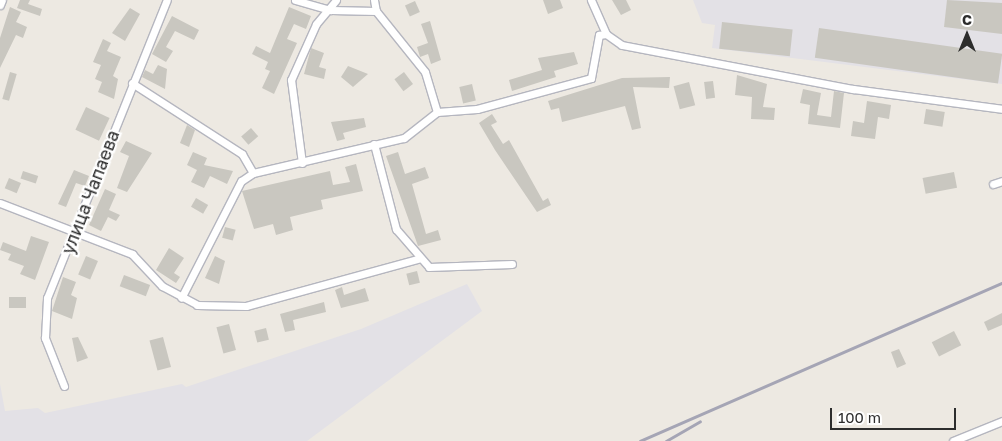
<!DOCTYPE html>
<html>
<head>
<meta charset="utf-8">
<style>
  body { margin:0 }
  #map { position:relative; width:1002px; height:441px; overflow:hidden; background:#ede9e2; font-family:"Golos Text",sans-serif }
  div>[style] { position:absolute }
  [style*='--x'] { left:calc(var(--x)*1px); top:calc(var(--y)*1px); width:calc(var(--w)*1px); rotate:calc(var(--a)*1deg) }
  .industrial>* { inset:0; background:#e3e1e6 }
  .building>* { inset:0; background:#c9c7c0; transform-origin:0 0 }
  .roads { filter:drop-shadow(1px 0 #b5b6bf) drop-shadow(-1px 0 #b5b6bf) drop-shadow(0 1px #b5b6bf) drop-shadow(0 -1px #b5b6bf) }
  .street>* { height:7px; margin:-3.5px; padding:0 3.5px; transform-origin:3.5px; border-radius:3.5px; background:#fff }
  .rail>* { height:2.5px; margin:-1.25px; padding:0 1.25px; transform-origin:1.25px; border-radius:1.25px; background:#a5a5b5 }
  span { translate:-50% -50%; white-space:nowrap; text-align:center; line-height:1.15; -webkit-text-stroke:4.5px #fff; paint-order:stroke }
  .street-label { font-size:18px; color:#2d2d2d }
  .north { position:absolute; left:942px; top:10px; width:50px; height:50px; -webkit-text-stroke:4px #fff; paint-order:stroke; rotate:0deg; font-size:14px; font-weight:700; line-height:20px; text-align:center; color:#2d2d2d }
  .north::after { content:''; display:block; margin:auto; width:18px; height:22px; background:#2d2d2d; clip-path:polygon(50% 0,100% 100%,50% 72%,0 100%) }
  .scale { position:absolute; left:830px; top:408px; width:126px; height:22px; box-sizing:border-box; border:2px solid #2d2d2d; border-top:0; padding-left:6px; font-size:15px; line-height:18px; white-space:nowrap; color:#2d2d2d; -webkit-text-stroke:4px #fff; paint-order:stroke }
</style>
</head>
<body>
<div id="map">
  <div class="industrial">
    <i style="clip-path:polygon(693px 0,1002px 0,1002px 84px,712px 48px,715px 25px,702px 23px)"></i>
    <i style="clip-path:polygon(467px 284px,482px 311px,307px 441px,0 441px,0 384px,5px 411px,38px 408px,45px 413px,182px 384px,186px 387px,361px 329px)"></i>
  </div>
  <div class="building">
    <i style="clip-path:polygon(20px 0,30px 0,28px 4px,42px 9px,40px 16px,17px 8px)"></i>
    <i style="clip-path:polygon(543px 0,560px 0,563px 8px,548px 14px)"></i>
    <i style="clip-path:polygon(612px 0,626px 0,631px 10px,621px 15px)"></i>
    <i style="clip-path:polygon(947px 0,1002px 3px,1002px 34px,944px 27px)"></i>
    <i style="left:415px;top:1px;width:12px;height:11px;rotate:66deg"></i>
    <i style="clip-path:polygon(10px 7px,21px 12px,16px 22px,27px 27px,23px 38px,16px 35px,0 68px,0 38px)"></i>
    <i style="clip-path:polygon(289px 7px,311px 16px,306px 29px,294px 24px,287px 39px,297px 43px,274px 94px,262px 88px,270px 71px,265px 69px,268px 62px,252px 54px,256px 46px,270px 53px)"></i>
    <i style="clip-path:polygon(130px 8px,140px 14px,125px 41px,112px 33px)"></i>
    <i style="clip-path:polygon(172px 16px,199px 30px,194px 40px,175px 31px,166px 47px,173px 51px,166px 62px,152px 54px)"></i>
    <i style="clip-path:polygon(430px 21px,441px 60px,431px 64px,428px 54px,420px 57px,417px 47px,428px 43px,421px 24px)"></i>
    <i style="left:722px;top:22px;width:71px;height:27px;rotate:6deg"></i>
    <i style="left:819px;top:28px;width:185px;height:30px;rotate:8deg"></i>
    <i style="clip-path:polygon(103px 39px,111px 43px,107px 51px,121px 57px,113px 76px,118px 79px,114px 99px,98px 92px,102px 82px,95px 79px,101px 65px,93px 62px)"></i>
    <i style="clip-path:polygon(311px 48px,324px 53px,319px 67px,326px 69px,324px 79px,304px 74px)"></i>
    <i style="clip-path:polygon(574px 52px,578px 64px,554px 71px,556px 77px,512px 91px,509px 80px,542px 70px,538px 58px)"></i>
    <i style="clip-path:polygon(158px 65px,167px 69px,165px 89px,142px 77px,145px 70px,153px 74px)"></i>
    <i style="clip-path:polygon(348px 66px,368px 74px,353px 87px,341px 77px)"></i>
    <i style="left:10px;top:72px;width:7px;height:28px;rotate:16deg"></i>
    <i style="left:404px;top:72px;width:15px;height:12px;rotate:53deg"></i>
    <i style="clip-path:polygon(737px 75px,767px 84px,763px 107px,775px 108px,774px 120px,751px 119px,752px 97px,735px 95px)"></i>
    <i style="clip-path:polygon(670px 77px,669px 88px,633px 87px,641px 128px,632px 130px,625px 106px,562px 122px,559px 108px,551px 110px,548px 101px,622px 78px)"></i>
    <i style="left:713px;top:81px;width:17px;height:9px;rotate:83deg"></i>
    <i style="left:689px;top:82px;width:24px;height:16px;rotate:75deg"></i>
    <i style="left:472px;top:84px;width:17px;height:13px;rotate:77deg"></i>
    <i style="clip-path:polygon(803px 89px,821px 93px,817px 115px,831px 117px,834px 91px,844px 93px,840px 128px,808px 124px,810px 105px,800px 103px)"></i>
    <i style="clip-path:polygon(867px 101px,891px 105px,889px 119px,878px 117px,875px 139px,851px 136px,853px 121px,864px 123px)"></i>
    <i style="left:86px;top:107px;width:26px;height:25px;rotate:25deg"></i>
    <i style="left:926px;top:109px;width:19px;height:15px;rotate:9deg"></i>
    <i style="clip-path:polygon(492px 114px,497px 122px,491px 125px,503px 144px,509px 140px,543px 201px,548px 198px,551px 205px,537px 212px,495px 150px,479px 123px)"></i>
    <i style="clip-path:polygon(364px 118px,366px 127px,343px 133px,345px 139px,337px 141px,331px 122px)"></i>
    <i style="clip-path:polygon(187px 125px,195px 130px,189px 147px,180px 143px)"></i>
    <i style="left:251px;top:128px;width:11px;height:13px;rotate:49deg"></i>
    <i style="clip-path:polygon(126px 141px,152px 153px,127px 192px,117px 188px,129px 156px,120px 152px)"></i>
    <i style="clip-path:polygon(193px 152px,207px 158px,204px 165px,233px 171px,227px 184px,210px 176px,204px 188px,191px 182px,197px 170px,187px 165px)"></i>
    <i style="clip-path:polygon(398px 152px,405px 174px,425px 167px,429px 178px,412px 184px,426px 234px,438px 230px,441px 240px,418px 246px,386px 156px)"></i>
    <i style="clip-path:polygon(356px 164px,363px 191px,321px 200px,323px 209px,290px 217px,293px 230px,276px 235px,273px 224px,254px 229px,242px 191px,330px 171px,333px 185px,350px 182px,345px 167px)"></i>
    <i style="clip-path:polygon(74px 170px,89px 176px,85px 186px,76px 183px,66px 207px,58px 204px)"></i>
    <i style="left:23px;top:171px;width:16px;height:8px;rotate:18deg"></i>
    <i style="left:954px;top:172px;width:16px;height:32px;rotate:79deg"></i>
    <i style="left:9px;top:178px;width:13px;height:11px;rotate:23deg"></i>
    <i style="clip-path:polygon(105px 189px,116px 194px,109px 210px,120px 215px,116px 221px,108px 217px,101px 231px,89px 225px)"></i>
    <i style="left:196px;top:198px;width:14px;height:10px;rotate:30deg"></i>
    <i style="left:225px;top:227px;width:11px;height:11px;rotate:15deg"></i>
    <i style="clip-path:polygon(31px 236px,49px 242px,35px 280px,20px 274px,24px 266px,8px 260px,11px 254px,0 250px,3px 242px,26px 251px)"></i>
    <i style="clip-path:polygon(169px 248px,184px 258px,174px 273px,180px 277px,176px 283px,156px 270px)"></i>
    <i style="left:86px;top:256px;width:13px;height:20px;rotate:23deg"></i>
    <i style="clip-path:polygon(215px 256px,225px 261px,219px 284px,205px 278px)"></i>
    <i style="left:417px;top:271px;width:12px;height:11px;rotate:76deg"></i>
    <i style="left:124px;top:275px;width:28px;height:12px;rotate:21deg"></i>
    <i style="clip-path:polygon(63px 277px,76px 282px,71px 295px,77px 298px,72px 319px,52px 311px)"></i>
    <i style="clip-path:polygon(342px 287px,344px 295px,365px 288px,369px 301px,341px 308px,335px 290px)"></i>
    <i style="left:9px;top:297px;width:17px;height:11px"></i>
    <i style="clip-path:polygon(324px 302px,326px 312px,293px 320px,295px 330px,285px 332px,280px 314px)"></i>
    <i style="clip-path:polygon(1002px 313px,1002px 325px,988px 331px,984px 322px)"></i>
    <i style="left:229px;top:324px;width:27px;height:13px;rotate:75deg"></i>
    <i style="left:266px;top:328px;width:12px;height:12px;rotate:76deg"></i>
    <i style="left:954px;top:331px;width:16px;height:25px;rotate:63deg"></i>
    <i style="clip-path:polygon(78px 337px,88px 358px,77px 362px,72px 338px)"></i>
    <i style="left:163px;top:337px;width:31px;height:14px;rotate:75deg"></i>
    <i style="clip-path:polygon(899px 349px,906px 364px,897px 368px,891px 352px)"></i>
  </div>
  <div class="roads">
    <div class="street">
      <i style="--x:295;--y:0;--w:37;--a:16"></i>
      <i style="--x:331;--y:10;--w:45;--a:1.3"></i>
      <i style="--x:374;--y:0;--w:11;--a:80"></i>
      <i style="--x:376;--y:11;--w:78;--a:51.2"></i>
      <i style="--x:425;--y:72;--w:42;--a:73.3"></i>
      <i style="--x:437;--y:112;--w:40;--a:-4.3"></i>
      <i style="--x:477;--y:109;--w:118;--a:-15.2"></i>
      <i style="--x:591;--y:78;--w:44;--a:-79.5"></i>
      <i style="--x:599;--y:35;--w:7;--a:-8"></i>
      <i style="--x:591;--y:0;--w:37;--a:66"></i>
      <i style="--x:606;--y:34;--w:19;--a:35"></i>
      <i style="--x:622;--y:45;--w:235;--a:10.8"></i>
      <i style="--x:853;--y:89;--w:150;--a:7.6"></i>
      <i style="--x:0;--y:5;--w:5;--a:-68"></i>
      <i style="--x:132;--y:83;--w:131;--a:32.8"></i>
      <i style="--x:242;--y:154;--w:22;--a:60"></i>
      <i style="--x:253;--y:173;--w:14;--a:146"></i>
      <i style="--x:241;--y:181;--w:131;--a:117.1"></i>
      <i style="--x:374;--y:144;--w:88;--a:75.5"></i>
      <i style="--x:396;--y:229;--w:50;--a:49"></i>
      <i style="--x:429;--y:267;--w:83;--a:-2.1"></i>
      <i style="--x:302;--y:163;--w:84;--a:-97.5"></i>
      <i style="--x:291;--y:80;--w:61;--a:-65.9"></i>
      <i style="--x:316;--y:24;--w:31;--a:-50"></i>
      <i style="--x:253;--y:173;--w:155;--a:-13.1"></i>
      <i style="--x:404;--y:138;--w:42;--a:-38.2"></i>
      <i style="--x:993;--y:184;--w:9;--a:-18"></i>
      <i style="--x:0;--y:203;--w:142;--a:21.1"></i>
      <i style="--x:132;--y:254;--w:44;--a:46.8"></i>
      <i style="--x:162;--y:286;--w:40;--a:28"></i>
      <i style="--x:197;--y:305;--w:49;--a:1.2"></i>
      <i style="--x:246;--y:306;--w:181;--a:-15.3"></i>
      <i style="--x:64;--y:386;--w:52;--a:-111.6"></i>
      <i style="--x:45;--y:338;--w:40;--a:-87.1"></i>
      <i style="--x:47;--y:298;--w:321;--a:-68.1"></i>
      <i style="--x:953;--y:441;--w:53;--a:-22.2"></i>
    </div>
  </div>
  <div class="rail">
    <i style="--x:640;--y:441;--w:395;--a:-23.6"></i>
    <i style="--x:666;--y:441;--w:39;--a:-30"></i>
  </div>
  <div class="street-label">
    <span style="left:90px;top:192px;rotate:-69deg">улица Чапаева</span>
  </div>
  <div class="north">С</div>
  <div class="scale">100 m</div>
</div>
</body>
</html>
